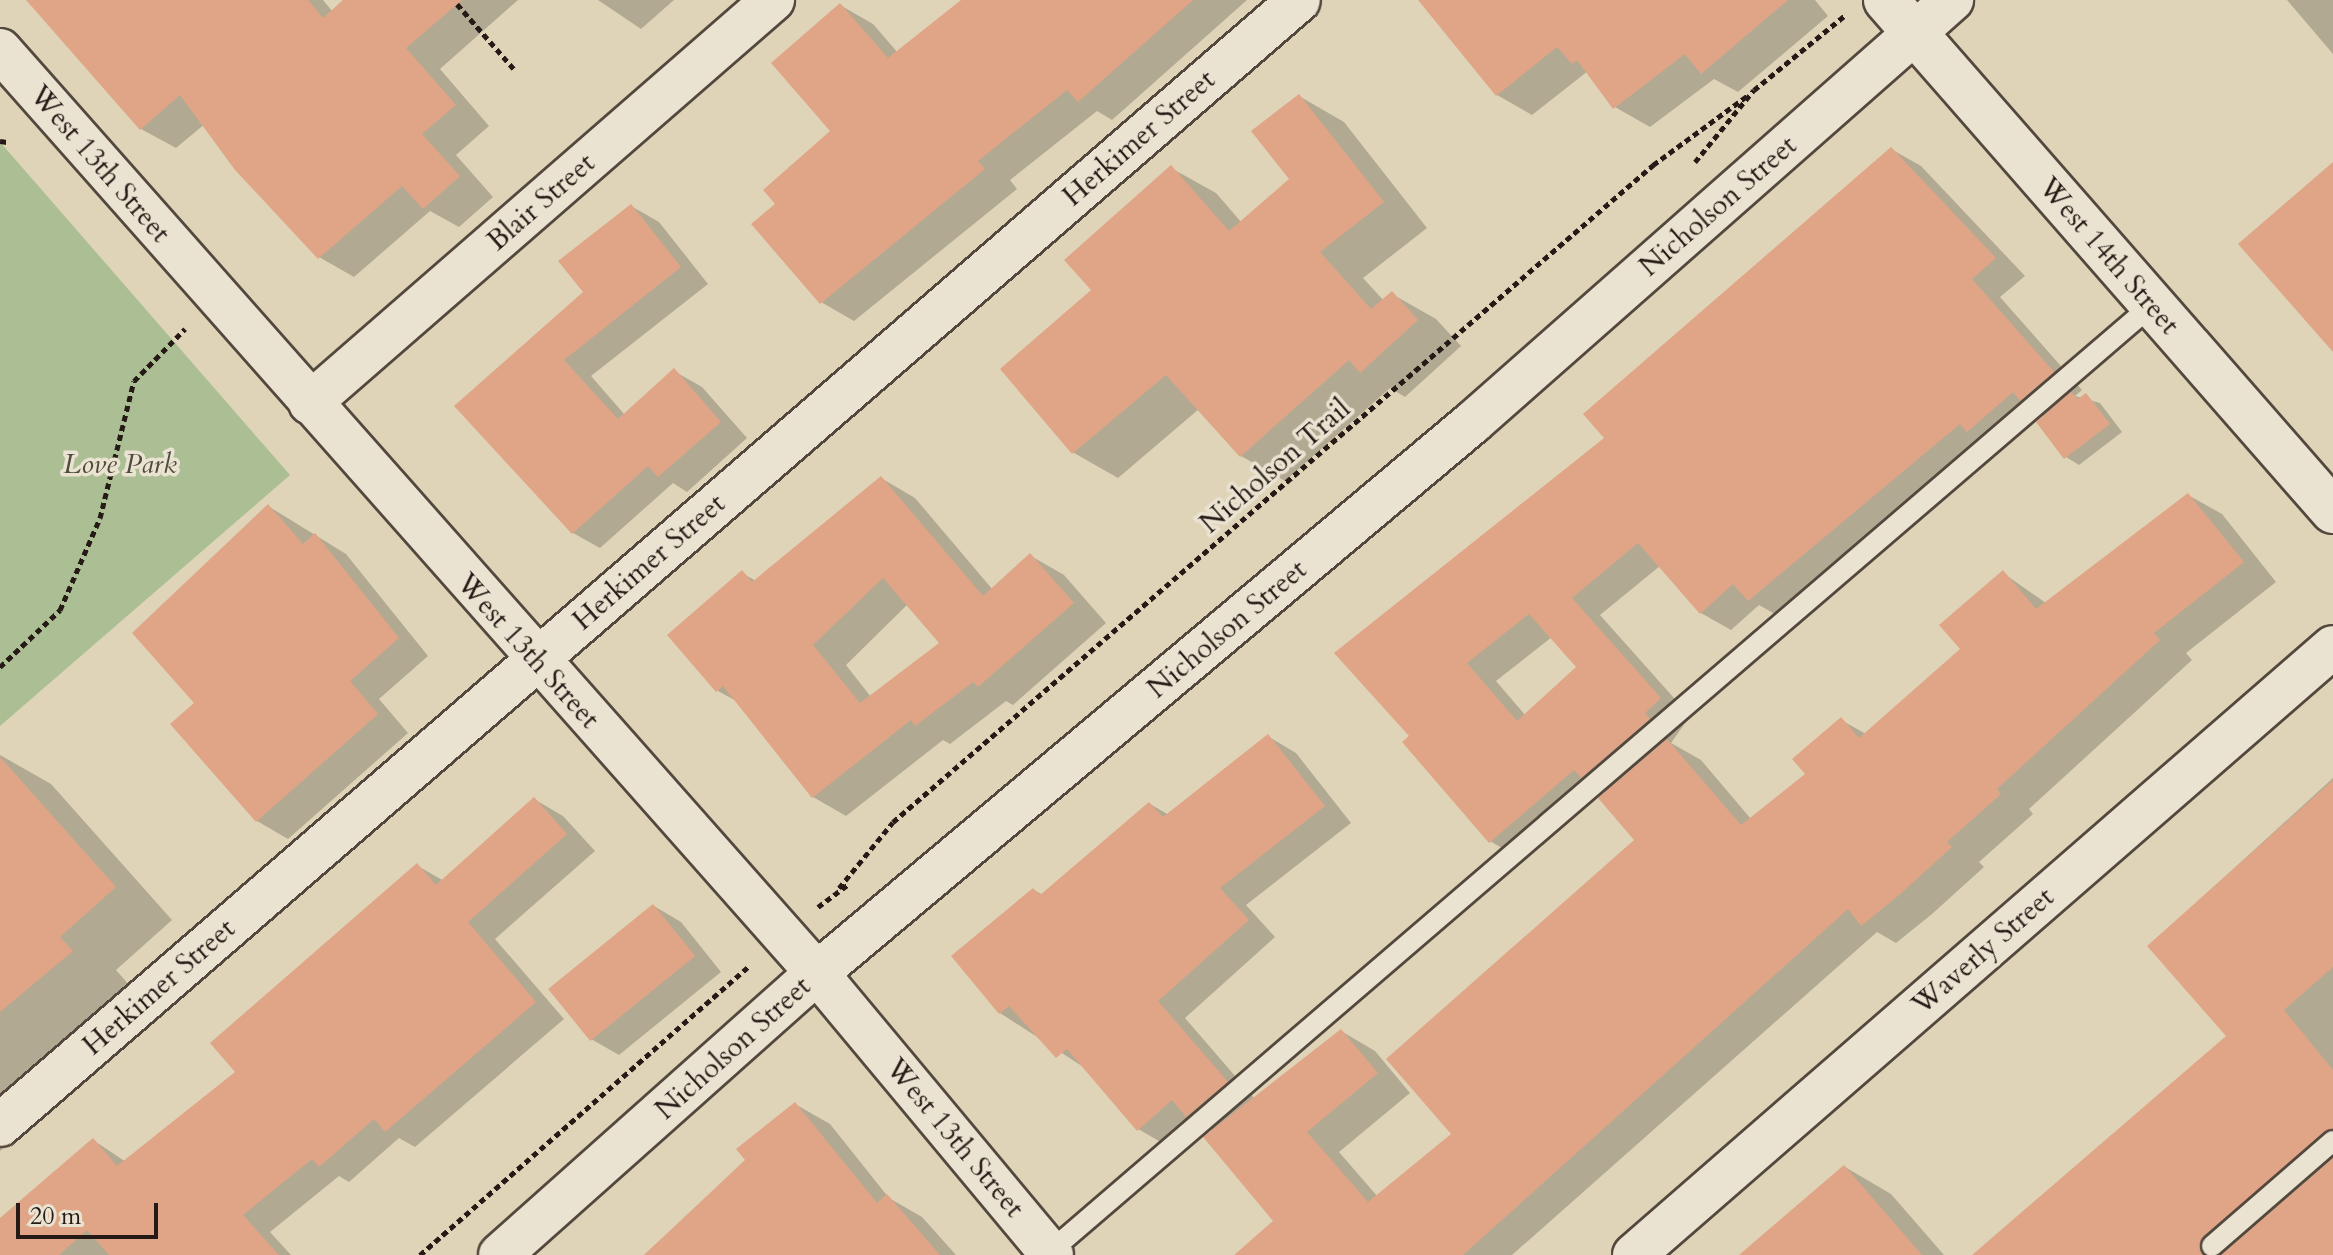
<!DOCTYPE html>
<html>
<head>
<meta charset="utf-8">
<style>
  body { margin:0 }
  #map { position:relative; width:2333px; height:1255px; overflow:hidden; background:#dfd4b8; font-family:Cardo,serif }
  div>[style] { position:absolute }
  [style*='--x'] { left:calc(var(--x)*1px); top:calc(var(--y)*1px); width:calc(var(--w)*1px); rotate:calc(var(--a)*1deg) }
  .green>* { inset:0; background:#abbe94 }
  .shadow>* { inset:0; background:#0003 }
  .building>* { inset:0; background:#e0a586; transform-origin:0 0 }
  .path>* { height:5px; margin-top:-2.5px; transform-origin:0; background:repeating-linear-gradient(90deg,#251a15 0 6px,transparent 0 10px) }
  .roads { filter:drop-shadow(2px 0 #54483e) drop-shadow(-2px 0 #54483e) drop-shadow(0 2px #54483e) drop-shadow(0 -2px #54483e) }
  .service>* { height:20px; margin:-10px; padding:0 10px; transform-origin:10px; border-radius:10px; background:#eae3d1 }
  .minor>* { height:42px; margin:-21px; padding:0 21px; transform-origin:21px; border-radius:21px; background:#eae3d1 }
  .tertiary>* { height:44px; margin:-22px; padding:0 22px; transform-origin:22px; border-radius:22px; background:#eae3d1 }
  span { translate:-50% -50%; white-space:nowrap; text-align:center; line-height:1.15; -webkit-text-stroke:7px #eae3d1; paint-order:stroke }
  .street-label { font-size:28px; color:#251a15 }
  .park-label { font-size:28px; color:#4d4b3b; font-style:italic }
  .scale { position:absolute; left:16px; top:1203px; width:142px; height:36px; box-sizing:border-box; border:4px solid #251a15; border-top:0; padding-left:10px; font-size:24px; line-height:28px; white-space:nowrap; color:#251a15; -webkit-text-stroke:6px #eae3d1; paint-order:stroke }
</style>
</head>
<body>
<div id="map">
  <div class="green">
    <i style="clip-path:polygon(0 142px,290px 475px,0 726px)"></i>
  </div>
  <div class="shadow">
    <i style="clip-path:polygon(45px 0,323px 0,333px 12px,346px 0,518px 0,440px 69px,489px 126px,456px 155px,493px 197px,459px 227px,430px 211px,354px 277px,319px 257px,206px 123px,176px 148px,141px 129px)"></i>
    <i style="clip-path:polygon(598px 0,674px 0,641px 29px)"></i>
    <i style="clip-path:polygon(964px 0,1247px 0,1112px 120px,1097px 111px,1010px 180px,1017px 189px,854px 321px,821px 302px,778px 204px,833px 131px,840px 5px,873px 24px,898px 53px)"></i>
    <i style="clip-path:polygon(1421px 0,1815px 0,1828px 16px,1738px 92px,1714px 79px,1650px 127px,1615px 107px,1588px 71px,1532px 115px,1497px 95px)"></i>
    <i style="clip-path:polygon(2287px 0,2333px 0,2333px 54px)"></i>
    <i style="clip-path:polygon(1299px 96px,1344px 122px,1427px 228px,1363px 278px,1384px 301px,1392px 294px,1436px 319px,1461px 346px,1405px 397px,1390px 388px,1285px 481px,1241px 456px,1199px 409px,1118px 478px,1074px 453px,1003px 369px,1094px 290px,1171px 168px,1216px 193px,1242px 223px,1291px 179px)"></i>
    <i style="clip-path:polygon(evenodd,1891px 149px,1921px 166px,2025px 276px,2000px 297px,2082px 390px,2075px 396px,2100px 403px,2122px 432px,2079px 465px,2066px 457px,2040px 411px,1780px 617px,1759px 605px,1731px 630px,1701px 613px,1660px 566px,1600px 615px,1690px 716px,1671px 743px,1701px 760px,1751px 819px,1808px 774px,1841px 720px,1866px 734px,1963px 650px,2003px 573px,2046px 603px,2188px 495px,2222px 514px,2276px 582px,2186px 653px,2192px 660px,2029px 809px,2033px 814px,1979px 862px,1984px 867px,1932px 914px,1896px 943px,1877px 932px,1512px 1255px,1237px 1255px,1276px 1221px,1214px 1131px,1194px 1120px,1166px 1145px,1138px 1129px,1088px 1070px,1000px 1013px,1034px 890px,1043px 895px,1150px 804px,1169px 815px,1269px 737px,1296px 753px,1351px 823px,1246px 905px,1275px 937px,1185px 1018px,1255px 1099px,1341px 1031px,1375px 1051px,1410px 1093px,1339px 1152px,1378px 1197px,1454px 1134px,1637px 840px,1602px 788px,1520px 859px,1490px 841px,1405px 742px,1607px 438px,1891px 149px,1552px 637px,1579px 667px,1526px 716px,1496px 681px,1552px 637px)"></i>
    <i style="clip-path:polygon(631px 206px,659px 222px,708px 284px,591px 376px,625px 415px,674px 371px,702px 387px,747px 438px,687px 492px,673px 483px,600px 548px,573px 533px,457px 406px,586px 293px)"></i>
    <i style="clip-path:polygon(evenodd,881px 478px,915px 498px,993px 590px,1031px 556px,1064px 575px,1106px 623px,1013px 705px,1006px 701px,950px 744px,943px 740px,846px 816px,813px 797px,738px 702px,718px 691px,742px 573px,756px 581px,881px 478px,908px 604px,942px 643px,871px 697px,846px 665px,908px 604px)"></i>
    <i style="clip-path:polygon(268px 506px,346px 554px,428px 656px,379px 699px,408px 733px,288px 839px,257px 821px,197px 703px)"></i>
    <i style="clip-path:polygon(0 755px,51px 784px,172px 920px,116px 970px,129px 985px,18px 1078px,40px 1118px,0 1151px)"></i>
    <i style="clip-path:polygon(2333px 778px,2333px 1255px,1975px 1255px,2229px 1036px,2149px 946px)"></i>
    <i style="clip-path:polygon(534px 799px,563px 816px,595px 851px,495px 939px,564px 1019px,415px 1147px,399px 1138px,349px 1182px,339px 1176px,270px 1232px,291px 1255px,0 1255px,0 1221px,93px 1140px,126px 1162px,238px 1072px,418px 866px,444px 881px)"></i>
    <i style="clip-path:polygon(654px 906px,681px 922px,721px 972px,619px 1055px,591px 1039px)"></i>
    <i style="clip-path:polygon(795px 1104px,830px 1124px,889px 1198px,922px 1217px,956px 1255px,644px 1255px,748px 1160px)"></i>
    <i style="clip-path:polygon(1845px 1167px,1891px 1194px,1944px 1255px,1760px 1255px)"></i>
  </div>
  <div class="building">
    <i style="clip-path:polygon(26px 0,308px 0,323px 18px,343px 0,462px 0,406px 48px,456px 105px,422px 134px,460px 176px,423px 209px,402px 186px,318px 259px,235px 170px,180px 95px,140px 130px)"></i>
    <i style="clip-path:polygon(961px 0,1193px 0,1078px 102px,1067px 90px,978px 161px,985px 169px,820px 304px,751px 224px,775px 204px,763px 190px,830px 131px,771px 63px,840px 3px,888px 58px)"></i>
    <i style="clip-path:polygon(1418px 0,1788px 0,1701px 74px,1685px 54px,1613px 109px,1577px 60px,1572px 64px,1557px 47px,1496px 96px)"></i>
    <i style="clip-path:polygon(1299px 94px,1384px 202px,1320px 252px,1371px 309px,1392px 291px,1418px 320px,1360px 373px,1349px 360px,1240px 457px,1166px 375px,1072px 454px,1000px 369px,1091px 290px,1064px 260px,1171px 165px,1229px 231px,1289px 179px,1251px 131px)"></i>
    <i style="clip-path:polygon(evenodd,1891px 147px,1996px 258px,1972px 279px,2054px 372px,2020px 401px,2013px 392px,1967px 432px,1960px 424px,1748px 601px,1733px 584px,1700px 614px,1638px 543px,1572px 598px,1661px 698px,1645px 713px,1650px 719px,1581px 778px,1574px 770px,1489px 843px,1402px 742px,1409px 736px,1334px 653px,1604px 438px,1583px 414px,1891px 147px,1529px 614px,1576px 667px,1517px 721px,1467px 663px,1529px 614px)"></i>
    <i style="clip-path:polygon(2333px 162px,2333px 352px,2238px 244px)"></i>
    <i style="clip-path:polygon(631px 204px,681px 267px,564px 360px,618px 419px,674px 368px,721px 422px,658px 477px,648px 466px,572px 534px,454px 406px,583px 292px,558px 261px)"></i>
    <i style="clip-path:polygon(2071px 392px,2078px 399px,2086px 393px,2110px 424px,2064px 459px,2036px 422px)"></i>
    <i style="clip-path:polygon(evenodd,881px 476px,983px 596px,1030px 553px,1074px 603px,978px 687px,973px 682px,915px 726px,911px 720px,812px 798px,723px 686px,716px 692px,667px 635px,742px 570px,752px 582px,881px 476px,883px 578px,939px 643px,860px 703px,813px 645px,883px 578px)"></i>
    <i style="clip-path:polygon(2188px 493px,2244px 562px,2154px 633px,2160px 640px,1997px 789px,2001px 794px,1947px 842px,1952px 847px,1898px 896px,1861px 926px,1848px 909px,1463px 1255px,1234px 1255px,1273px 1221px,1203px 1137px,1341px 1029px,1378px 1073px,1307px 1132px,1368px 1202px,1451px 1134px,1386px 1059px,1634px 840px,1598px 798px,1667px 739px,1741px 825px,1805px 774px,1792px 759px,1841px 717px,1859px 738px,1960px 649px,1939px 625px,2003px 570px,2036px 609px)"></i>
    <i style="clip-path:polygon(268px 504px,303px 544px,315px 533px,399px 638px,350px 681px,378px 714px,256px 822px,170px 724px,194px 703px,132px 633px)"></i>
    <i style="clip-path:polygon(1268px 734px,1325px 806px,1220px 888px,1249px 920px,1158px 1001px,1228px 1082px,1186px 1117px,1172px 1100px,1137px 1131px,1067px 1049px,1056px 1058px,1009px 1006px,999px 1014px,951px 956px,1033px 888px,1040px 895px,1149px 802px,1163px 817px)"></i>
    <i style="clip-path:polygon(0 757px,116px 887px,60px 937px,73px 951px,0 1012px)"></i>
    <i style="clip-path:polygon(2333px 780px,2333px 967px,2284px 1010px,2333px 1070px,2333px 1128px,2203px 1236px,2203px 1255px,1972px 1255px,2226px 1036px,2147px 946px)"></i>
    <i style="clip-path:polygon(534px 797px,567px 834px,468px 922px,536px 1002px,385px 1132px,374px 1119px,319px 1167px,312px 1159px,243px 1215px,279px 1255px,109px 1255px,87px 1230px,59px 1255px,0 1255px,0 1218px,37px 1186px,93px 1138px,117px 1166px,235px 1072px,210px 1043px,417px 863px,436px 885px)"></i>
    <i style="left:653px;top:904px;width:67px;height:135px;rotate:51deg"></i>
    <i style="clip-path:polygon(795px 1102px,877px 1203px,887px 1194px,940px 1255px,644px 1255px,745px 1160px,736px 1149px)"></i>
    <i style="clip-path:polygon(2333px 1158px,2333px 1255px,2221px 1255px)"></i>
    <i style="clip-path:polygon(1844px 1165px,1922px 1255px,1739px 1255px)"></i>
  </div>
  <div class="path">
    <i style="--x:457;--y:4;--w:86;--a:48.8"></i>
    <i style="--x:0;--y:141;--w:7;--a:8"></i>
    <i style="--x:1695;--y:162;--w:93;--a:-50.7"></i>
    <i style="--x:1754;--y:90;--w:117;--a:-39.4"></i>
    <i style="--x:0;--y:667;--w:83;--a:-43.5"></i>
    <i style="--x:60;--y:610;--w:100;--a:-66.5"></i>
    <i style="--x:100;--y:518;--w:141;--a:-76.1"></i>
    <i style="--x:134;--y:381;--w:73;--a:-45.6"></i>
    <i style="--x:839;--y:888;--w:85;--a:-50.7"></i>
    <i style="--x:893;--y:822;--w:1005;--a:-40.84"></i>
    <i style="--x:1653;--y:165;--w:117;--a:-36.3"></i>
    <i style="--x:818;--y:907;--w:38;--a:-37"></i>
    <i style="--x:420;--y:1255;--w:439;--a:-41.3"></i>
  </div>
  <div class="roads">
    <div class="service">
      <i style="--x:2212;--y:1246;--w:160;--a:-41"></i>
      <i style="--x:1046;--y:1255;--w:1458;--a:-40.66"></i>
    </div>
    <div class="minor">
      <i style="--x:0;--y:50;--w:1233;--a:48.49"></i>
      <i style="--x:817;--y:973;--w:367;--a:50.2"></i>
      <i style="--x:310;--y:403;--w:614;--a:-41.04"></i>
      <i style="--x:0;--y:1125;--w:1718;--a:-40.89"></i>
      <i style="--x:500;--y:1255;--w:424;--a:-41.7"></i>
      <i style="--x:817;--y:973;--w:855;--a:-40.02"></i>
      <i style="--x:1472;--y:423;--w:640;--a:-41.39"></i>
      <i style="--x:1634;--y:1255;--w:926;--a:-41.02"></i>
    </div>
    <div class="tertiary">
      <i style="--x:1886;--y:0;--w:679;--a:48.82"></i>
    </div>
  </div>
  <div class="street-label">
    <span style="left:1139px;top:138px;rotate:-41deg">Herkimer Street</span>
    <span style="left:100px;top:164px;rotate:49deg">West 13th Street</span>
    <span style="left:541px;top:202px;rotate:-41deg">Blair Street</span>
    <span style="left:1718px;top:206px;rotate:-41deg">Nicholson Street</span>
    <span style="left:2109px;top:256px;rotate:49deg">West 14th Street</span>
    <span style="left:1275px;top:466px;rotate:-41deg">Nicholson Trail</span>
    <span style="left:649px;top:562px;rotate:-41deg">Herkimer Street</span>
    <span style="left:1227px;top:629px;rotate:-40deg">Nicholson Street</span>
    <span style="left:528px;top:651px;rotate:48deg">West 13th Street</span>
    <span style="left:1983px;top:951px;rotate:-41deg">Waverly Street</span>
    <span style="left:159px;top:987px;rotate:-41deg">Herkimer Street</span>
    <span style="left:733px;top:1048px;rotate:-42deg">Nicholson Street</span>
    <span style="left:955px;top:1138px;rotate:50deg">West 13th Street</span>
  </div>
  <div class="park-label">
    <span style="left:120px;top:464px">Love Park</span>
  </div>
  <div class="scale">20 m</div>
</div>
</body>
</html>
